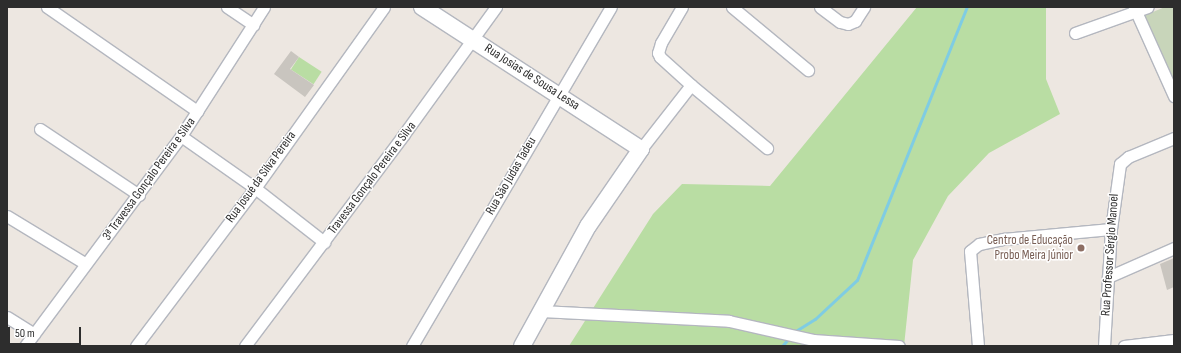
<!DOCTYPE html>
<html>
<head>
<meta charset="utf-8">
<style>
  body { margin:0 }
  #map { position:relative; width:1181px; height:353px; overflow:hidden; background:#ede7e1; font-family:"Sofia Sans Condensed",sans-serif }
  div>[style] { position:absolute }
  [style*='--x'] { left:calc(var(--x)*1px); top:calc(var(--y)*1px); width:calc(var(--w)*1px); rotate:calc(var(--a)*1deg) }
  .green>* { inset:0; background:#b9dda3; transform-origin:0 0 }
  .cemetery>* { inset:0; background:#c8d5ba }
  .stream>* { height:3px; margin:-1.5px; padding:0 1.5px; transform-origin:1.5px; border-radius:1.5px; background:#7fcce3 }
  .building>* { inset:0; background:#c9c5bf }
  .roads { filter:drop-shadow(1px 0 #b4b7bf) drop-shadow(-1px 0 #b4b7bf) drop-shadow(0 1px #b4b7bf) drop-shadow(0 -1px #b4b7bf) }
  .street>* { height:11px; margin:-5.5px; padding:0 5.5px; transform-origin:5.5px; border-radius:5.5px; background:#fff }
  .secondary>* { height:16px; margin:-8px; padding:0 8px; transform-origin:8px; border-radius:8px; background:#fff }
  .dots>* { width:11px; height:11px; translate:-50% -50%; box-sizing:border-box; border:2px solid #fff; border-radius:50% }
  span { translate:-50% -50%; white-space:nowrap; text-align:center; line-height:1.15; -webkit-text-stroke:3px #fff; paint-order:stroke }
  .street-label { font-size:13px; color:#2d2d2d }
  .education-label { font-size:13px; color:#785e54 }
  .right { translate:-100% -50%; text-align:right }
  .frame { position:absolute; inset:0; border:8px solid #2d2d2d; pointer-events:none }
  .scale { position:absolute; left:8px; top:327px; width:73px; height:18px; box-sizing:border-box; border:2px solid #2d2d2d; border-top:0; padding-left:5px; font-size:12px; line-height:14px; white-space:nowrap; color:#2d2d2d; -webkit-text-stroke:3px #fff; paint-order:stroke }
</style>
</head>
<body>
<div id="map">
  <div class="green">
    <i style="clip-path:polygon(917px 7px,1046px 7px,1046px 79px,1060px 114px,989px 153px,948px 196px,913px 260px,904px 346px,569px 346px,653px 214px,682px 184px,770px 186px)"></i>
    <i style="left:299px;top:57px;width:27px;height:15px;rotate:33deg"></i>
  </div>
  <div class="cemetery">
    <i style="clip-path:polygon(1165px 7px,1174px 7px,1174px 87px,1143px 16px)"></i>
  </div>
  <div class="stream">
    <i style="--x:794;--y:332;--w:25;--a:-32"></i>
    <i style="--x:815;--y:319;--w:57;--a:-42.9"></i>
    <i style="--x:857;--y:280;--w:294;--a:-68.1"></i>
    <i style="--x:782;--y:346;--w:11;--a:-49"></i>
  </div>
  <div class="building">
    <i style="clip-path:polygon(291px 51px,299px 57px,290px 69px,314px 85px,305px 97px,274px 74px)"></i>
    <i style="clip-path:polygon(1174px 258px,1174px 287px,1167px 290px,1160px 264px)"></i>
  </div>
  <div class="roads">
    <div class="street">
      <i style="--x:47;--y:7;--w:183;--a:34.7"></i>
      <i style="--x:227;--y:7;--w:32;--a:34"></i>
      <i style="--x:682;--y:7;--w:42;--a:120.3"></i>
      <i style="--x:661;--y:43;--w:10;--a:107"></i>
      <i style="--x:658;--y:53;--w:4;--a:63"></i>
      <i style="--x:660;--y:57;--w:42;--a:42.1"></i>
      <i style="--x:691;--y:85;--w:99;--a:39.7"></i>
      <i style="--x:732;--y:7;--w:99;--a:39.7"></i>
      <i style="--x:820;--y:7;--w:25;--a:37"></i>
      <i style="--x:840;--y:22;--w:8;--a:14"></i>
      <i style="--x:848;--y:24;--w:8;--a:-23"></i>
      <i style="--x:855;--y:21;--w:17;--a:-57"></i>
      <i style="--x:1134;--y:7;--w:98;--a:65.8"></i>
      <i style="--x:1075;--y:33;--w:77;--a:-19.6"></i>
      <i style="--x:40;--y:129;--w:119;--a:33.7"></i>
      <i style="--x:181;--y:136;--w:90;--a:35.1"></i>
      <i style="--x:255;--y:188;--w:88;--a:38"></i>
      <i style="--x:641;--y:149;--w:81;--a:-52"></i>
      <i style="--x:7;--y:216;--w:92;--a:31.3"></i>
      <i style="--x:1108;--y:277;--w:72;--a:-23.7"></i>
      <i style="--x:541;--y:311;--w:188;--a:3"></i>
      <i style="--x:729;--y:321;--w:86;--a:12.7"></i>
      <i style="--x:813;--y:340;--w:86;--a:4"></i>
      <i style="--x:7;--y:317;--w:32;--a:32"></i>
      <i style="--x:25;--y:346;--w:262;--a:-53.4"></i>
      <i style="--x:181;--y:136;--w:153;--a:-57.2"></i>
      <i style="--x:136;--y:346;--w:198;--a:-53"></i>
      <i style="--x:255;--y:188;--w:222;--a:-54.5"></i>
      <i style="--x:245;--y:346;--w:265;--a:-53.1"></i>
      <i style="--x:404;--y:134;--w:157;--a:-54.1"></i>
      <i style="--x:412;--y:346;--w:393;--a:-59.6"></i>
      <i style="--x:978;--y:346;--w:95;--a:-94.8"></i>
      <i style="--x:970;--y:251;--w:11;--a:-38"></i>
      <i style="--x:979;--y:244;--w:25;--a:-12"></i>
      <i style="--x:1003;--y:239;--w:108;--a:-5.3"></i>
      <i style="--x:1104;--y:346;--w:117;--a:-86.6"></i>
      <i style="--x:1111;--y:229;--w:66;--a:-82.1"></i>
      <i style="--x:1120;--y:164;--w:11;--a:-41"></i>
      <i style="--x:1128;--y:157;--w:50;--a:-22.4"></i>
      <i style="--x:1124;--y:346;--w:50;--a:-6.8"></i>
    </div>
    <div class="secondary">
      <i style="--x:422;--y:7;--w:261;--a:33"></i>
      <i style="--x:641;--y:149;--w:93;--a:124.5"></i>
      <i style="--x:588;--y:226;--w:137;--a:118.8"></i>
    </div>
  </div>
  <div class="dots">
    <i style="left:1081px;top:248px;background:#8d6e63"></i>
  </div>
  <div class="street-label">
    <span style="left:532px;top:77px;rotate:33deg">Rua Josias de Sousa Lessa</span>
    <span style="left:511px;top:176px;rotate:-60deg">Rua São Judas Tadeu</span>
    <span style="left:261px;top:177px;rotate:-54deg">Rua Josué da Silva Pereira</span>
    <span style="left:372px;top:178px;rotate:-53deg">Travessa Gonçalo Pereira e Silva</span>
    <span style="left:149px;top:179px;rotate:-54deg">3ª Travessa Gonçalo Pereira e Silva</span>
    <span style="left:1110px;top:255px;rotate:-86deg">Rua Professor Sérgio Manoel</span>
  </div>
  <div class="education-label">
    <span class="right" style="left:1073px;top:248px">Centro de Educação<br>Probo Meira Júnior</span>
  </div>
  <div class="frame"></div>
  <div class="scale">50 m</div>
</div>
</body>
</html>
